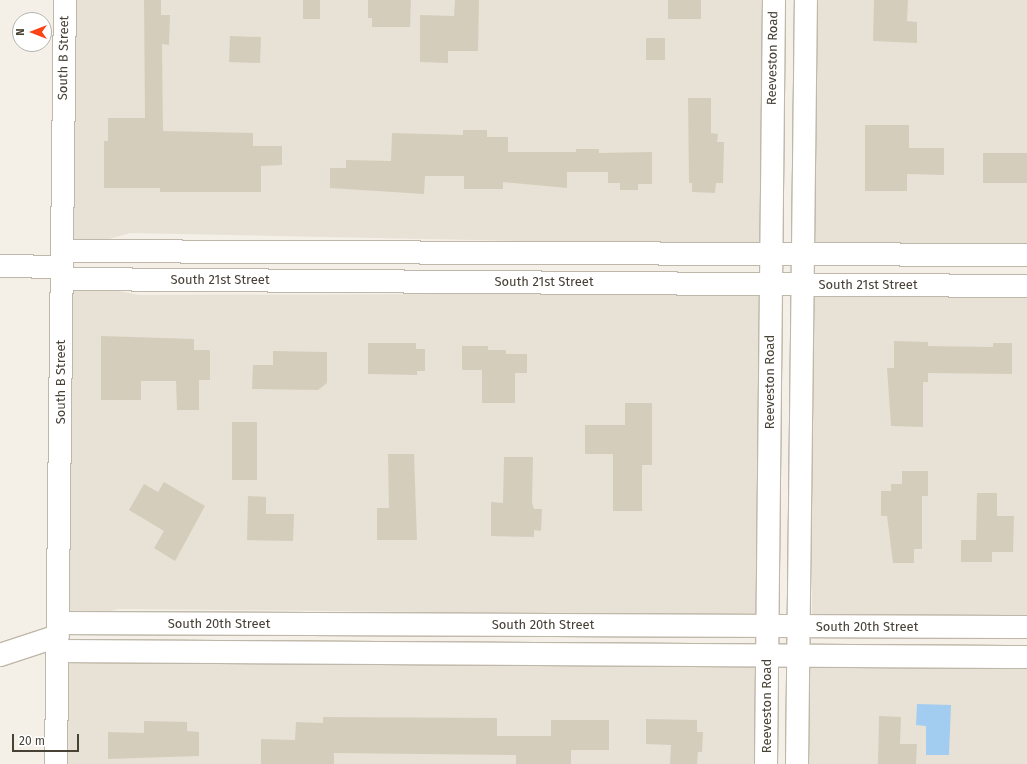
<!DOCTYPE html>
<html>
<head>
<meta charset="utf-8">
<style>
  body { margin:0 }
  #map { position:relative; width:1027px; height:764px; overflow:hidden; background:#f4f0e7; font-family:"Fira Sans",sans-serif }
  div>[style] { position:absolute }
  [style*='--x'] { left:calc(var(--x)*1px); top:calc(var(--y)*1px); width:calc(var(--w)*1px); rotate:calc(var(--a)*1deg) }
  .residential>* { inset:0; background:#e7e2d5; transform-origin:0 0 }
  .water>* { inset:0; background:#a3cdf0 }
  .building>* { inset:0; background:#d5cdbc; transform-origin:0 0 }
  .roads { filter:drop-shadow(1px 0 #bfb8aa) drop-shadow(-1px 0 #bfb8aa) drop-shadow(0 1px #bfb8aa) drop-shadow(0 -1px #bfb8aa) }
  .minor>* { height:22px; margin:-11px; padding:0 11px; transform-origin:11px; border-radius:11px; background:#fff }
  span { translate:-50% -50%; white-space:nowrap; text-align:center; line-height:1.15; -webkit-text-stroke:4px #fff; paint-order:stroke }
  .street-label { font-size:13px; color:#474136 }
  .north { position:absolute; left:12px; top:12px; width:40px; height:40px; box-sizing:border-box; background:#fff; border:1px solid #b5b3af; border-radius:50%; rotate:270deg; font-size:11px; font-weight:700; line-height:16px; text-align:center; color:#474136 }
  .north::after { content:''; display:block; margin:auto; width:14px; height:18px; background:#fa4317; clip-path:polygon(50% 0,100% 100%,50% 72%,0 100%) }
  .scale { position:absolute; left:12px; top:734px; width:67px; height:18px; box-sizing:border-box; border:2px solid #474136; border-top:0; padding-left:5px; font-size:12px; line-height:14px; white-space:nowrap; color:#474136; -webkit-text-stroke:3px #fff; paint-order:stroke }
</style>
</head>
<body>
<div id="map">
  <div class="residential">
    <i style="clip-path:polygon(76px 0,765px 0,762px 246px,130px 233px,72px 250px)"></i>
    <i style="left:815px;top:0;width:212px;height:247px"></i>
    <i style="clip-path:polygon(73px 282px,139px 295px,760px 293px,756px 615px,119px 609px,68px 623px)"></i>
    <i style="left:812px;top:294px;width:215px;height:321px"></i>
    <i style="left:67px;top:657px;width:691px;height:107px"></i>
    <i style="left:809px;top:667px;width:218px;height:97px"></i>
  </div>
  <div class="water">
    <i style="clip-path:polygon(917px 704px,951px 705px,949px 755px,926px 755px,926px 726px,916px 725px)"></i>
  </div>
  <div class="building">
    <i style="clip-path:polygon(144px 0,161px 0,161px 15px,170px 15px,169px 45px,162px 44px,163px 131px,253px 133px,253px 146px,282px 146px,282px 165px,261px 166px,261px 192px,160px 192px,160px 188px,104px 188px,104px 141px,108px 141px,108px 118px,145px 118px)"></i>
    <i style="left:303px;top:0;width:17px;height:19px"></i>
    <i style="clip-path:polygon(368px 0,411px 0,410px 27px,372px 27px,372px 18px,368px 18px)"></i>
    <i style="clip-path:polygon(455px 0,479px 0,478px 51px,448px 51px,448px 63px,420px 62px,420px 15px,454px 16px)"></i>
    <i style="left:668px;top:0;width:33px;height:19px"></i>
    <i style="clip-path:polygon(874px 0,908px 0,907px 21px,917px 22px,917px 43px,873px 41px)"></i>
    <i style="left:230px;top:36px;width:31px;height:26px;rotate:2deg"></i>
    <i style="left:646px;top:38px;width:19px;height:22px"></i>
    <i style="clip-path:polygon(688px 98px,711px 98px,711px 133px,718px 134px,717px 142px,724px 142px,723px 183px,716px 183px,715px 193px,692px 192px,692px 183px,689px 183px)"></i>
    <i style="clip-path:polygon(865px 125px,909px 125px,909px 148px,944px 148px,944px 175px,907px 174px,907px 191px,865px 191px)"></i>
    <i style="clip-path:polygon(463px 130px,487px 130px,487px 137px,508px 137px,508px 152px,576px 152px,576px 149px,599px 149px,599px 153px,652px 152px,652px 184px,638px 184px,638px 190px,620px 190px,620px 183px,608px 183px,608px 172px,567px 172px,567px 188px,503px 182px,503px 189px,464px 189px,464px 176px,425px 176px,424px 194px,330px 188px,330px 168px,346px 168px,346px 160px,391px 161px,392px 133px,463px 135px)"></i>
    <i style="left:983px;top:153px;width:44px;height:30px"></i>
    <i style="clip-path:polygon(101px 336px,194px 339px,194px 350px,210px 350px,210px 380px,199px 380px,199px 410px,177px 410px,176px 381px,141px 381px,141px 400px,101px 400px)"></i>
    <i style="clip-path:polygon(894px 341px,928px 342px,928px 346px,993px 347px,993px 343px,1012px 343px,1012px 374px,928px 373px,928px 382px,923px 382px,923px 427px,891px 426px,887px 368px,894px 368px)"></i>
    <i style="clip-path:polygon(368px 343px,416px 343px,416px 349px,425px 349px,425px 371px,417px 371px,417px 375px,368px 374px)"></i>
    <i style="clip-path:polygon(462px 346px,488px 346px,488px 350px,506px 350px,506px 354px,527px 354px,527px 373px,515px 373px,515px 403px,482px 403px,482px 370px,462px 370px)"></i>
    <i style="clip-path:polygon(273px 351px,327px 352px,327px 383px,318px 390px,252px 389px,253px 365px,273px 365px)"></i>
    <i style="clip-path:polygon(625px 403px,652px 403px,652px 465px,642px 465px,642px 511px,613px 511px,613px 454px,585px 454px,585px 425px,625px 425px)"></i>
    <i style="left:232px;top:422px;width:25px;height:58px"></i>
    <i style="clip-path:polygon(388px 454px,414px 454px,417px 540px,377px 540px,377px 508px,389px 508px)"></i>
    <i style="clip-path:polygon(504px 457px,533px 457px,532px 503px,534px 509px,542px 509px,541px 531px,534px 530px,534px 537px,491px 536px,491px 502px,503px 503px)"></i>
    <i style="clip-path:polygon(902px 471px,928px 471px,928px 496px,922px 496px,922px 549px,914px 549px,914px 563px,893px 563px,887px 516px,881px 516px,881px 491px,891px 491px,891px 484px,902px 484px)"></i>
    <i style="clip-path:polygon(164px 482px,205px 506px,175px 561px,154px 548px,164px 531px,129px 510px,144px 484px,158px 492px)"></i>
    <i style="clip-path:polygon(977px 493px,997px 493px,997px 516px,1014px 516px,1013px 552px,992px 552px,992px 562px,961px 562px,961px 540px,976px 540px)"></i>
    <i style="clip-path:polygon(248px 496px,266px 497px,266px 514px,294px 514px,293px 541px,247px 540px)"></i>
    <i style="clip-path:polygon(879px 716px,901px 717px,900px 744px,917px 744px,916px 764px,878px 764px)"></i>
    <i style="clip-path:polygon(323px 717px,497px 718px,497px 736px,551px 736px,551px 720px,609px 720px,609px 750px,571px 750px,571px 764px,516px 764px,516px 755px,334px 753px,334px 764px,261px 764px,261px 739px,295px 740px,296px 722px,323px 723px)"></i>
    <i style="clip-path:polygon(646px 719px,697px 720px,697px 732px,703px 732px,702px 752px,698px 752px,697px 764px,670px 764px,671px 745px,646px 744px)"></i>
    <i style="clip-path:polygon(144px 721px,187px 722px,187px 731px,199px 732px,199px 756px,108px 759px,108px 732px,144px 733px)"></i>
  </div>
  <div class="roads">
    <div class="minor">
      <i style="--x:62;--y:251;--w:965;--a:0.24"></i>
      <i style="--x:0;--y:266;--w:62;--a:0.9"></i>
      <i style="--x:62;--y:279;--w:965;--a:0.42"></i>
      <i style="--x:58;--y:623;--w:969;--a:0.24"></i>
      <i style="--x:59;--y:651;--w:968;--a:0.36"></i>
      <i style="--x:0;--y:655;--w:61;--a:-18.1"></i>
      <i style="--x:56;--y:764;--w:764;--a:-89.33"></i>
      <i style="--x:766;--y:764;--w:764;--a:-89.4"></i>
      <i style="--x:797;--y:764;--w:764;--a:-89.33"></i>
    </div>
  </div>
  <div class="street-label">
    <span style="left:64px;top:58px;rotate:-89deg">South B Street</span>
    <span style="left:773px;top:58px;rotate:-89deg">Reeveston Road</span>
    <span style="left:220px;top:280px">South 21st Street</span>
    <span style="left:544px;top:282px">South 21st Street</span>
    <span style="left:868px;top:285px">South 21st Street</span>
    <span style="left:61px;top:382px;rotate:-90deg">South B Street</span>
    <span style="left:770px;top:382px;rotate:-90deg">Reeveston Road</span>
    <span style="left:219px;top:624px">South 20th Street</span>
    <span style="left:543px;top:625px">South 20th Street</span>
    <span style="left:867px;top:627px">South 20th Street</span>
    <span style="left:767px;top:706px;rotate:-90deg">Reeveston Road</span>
  </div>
  <div class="north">N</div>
  <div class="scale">20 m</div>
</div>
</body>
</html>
